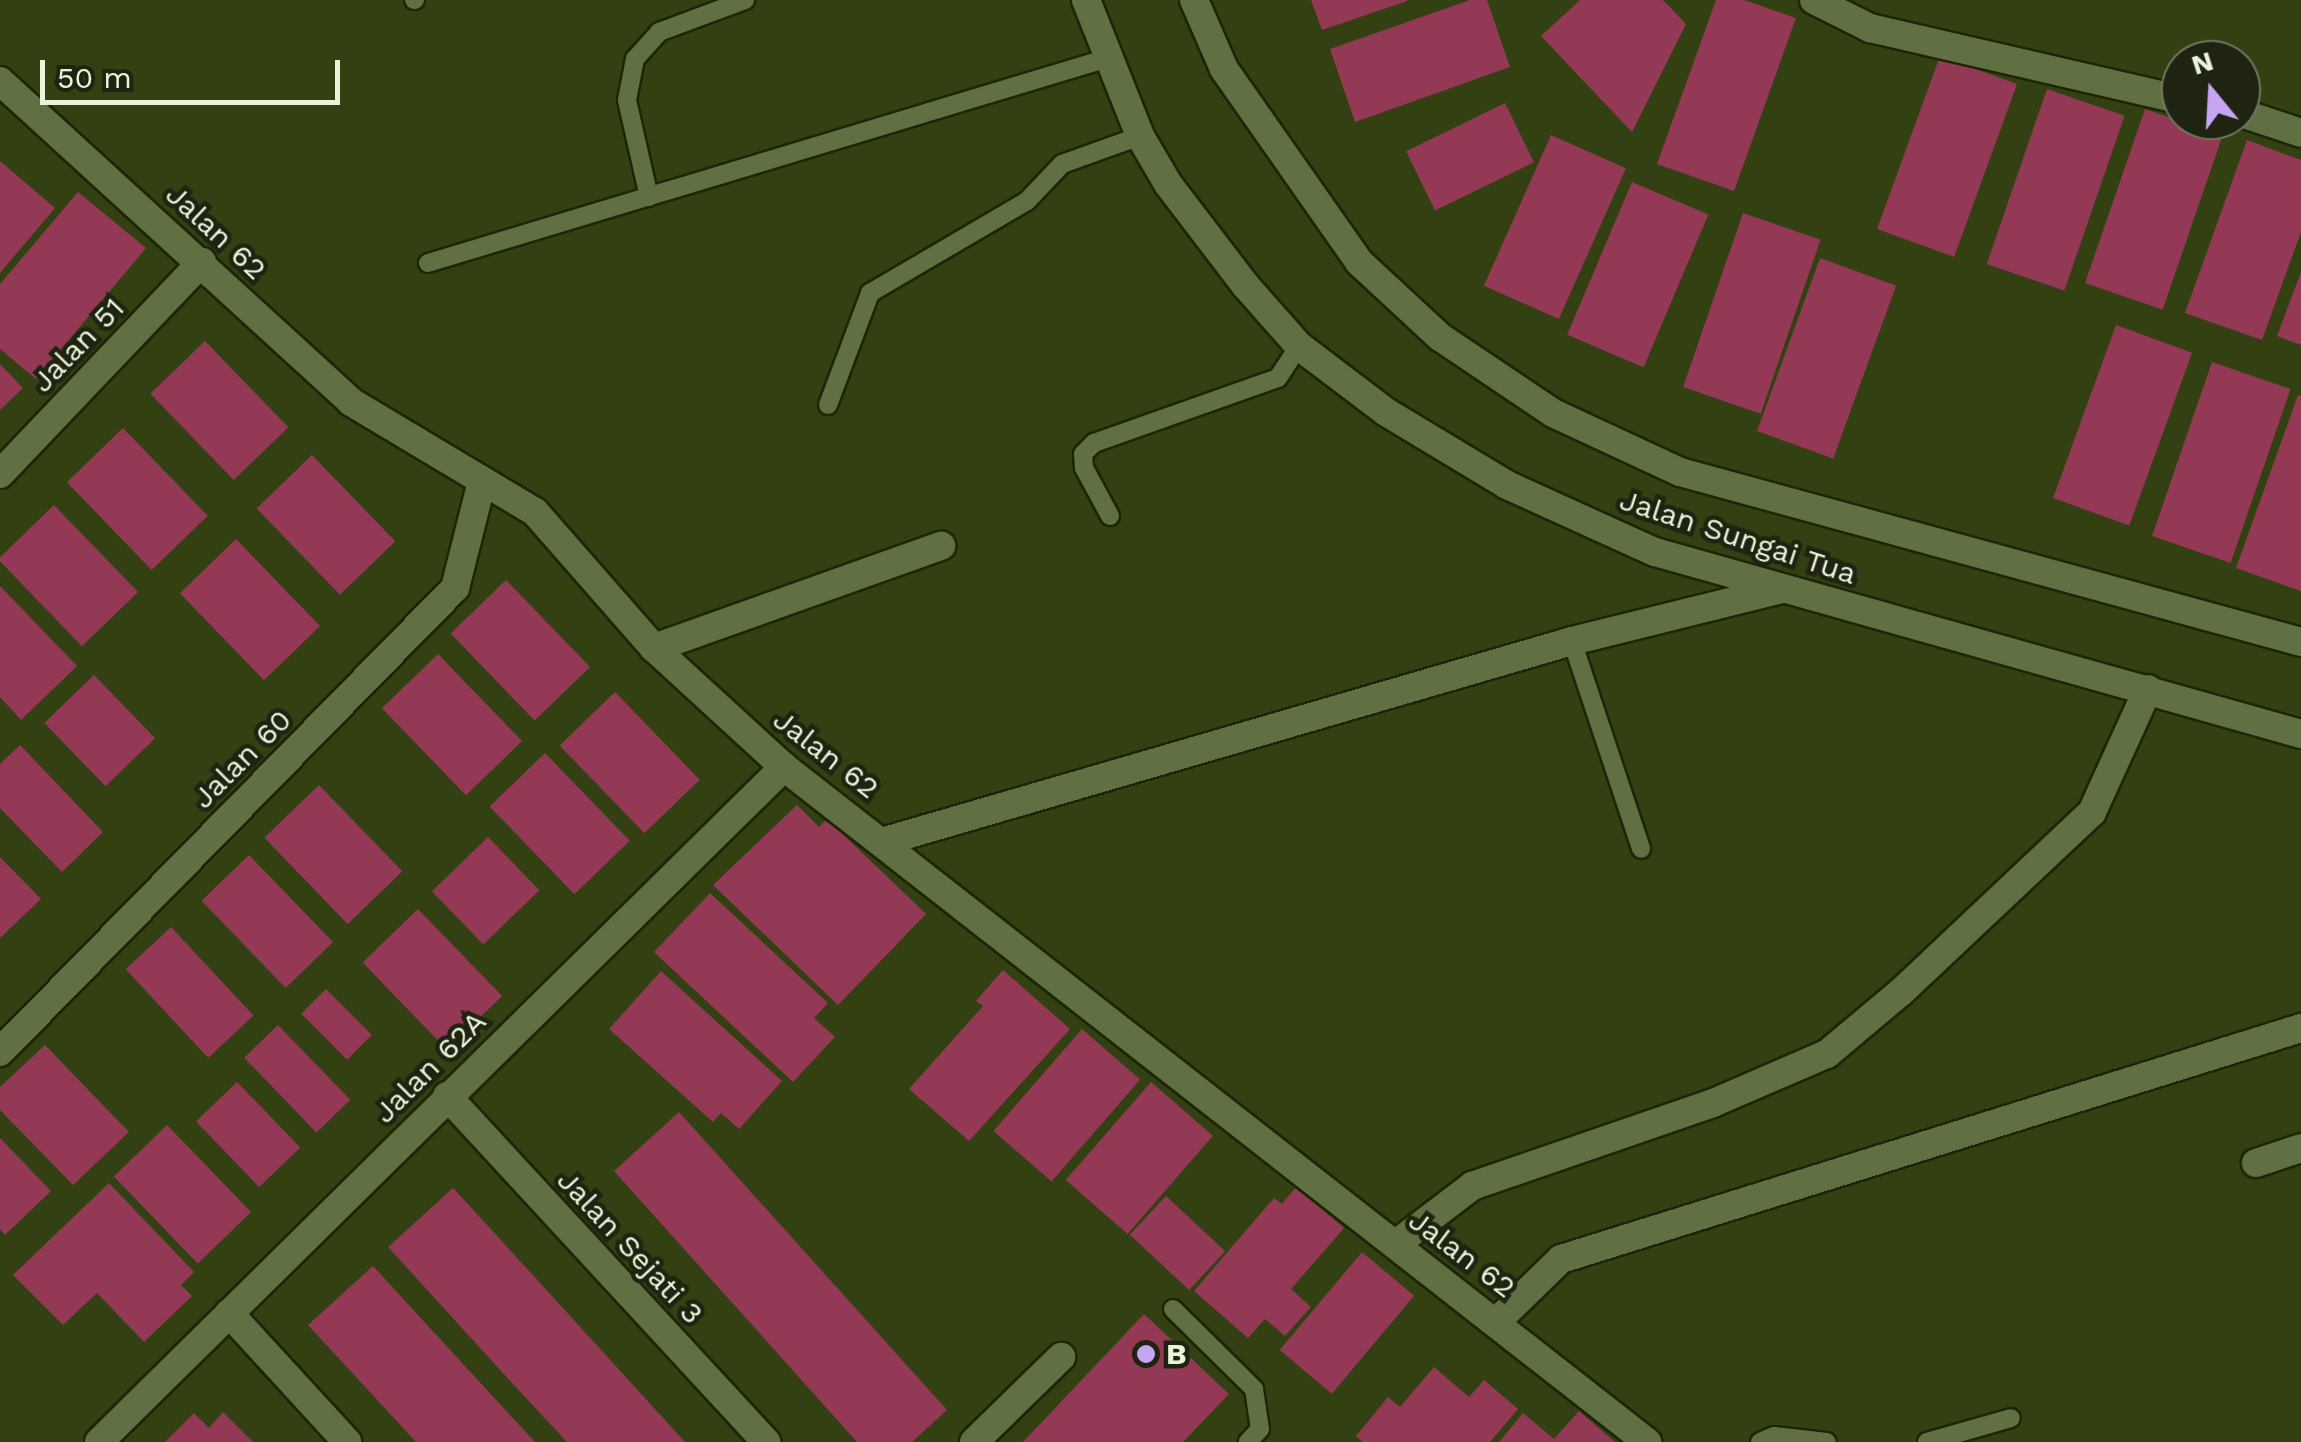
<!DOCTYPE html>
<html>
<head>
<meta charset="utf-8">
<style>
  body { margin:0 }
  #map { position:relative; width:2301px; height:1442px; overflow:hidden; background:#324012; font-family:"Work Sans",sans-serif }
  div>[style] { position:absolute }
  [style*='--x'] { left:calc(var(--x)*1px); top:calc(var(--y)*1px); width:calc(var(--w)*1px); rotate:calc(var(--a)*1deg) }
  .building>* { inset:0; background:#943955; transform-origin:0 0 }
  .roads { filter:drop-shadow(2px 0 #1c2603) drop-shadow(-2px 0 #1c2603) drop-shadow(0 2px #1c2603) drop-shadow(0 -2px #1c2603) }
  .service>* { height:18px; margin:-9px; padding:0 9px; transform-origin:9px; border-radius:9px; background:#607042 }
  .minor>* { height:28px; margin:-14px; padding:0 14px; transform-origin:14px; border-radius:14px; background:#607042 }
  .secondary>* { height:28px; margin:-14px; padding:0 14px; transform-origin:14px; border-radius:14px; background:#607042 }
  .dots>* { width:28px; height:28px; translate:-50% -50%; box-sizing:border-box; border:5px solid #1e2411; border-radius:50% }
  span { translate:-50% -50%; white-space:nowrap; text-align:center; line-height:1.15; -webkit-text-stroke:9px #1e2411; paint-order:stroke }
  .street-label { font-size:30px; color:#eaf4da }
  .poi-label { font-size:30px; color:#eaf4da; font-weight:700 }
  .left { translate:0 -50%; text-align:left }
  .north { position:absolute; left:2161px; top:40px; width:100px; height:100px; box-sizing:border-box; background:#1e2411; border:2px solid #707761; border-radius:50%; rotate:342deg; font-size:28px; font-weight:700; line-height:40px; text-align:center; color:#eaf4da }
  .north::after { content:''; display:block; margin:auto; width:35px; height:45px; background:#c6a6f0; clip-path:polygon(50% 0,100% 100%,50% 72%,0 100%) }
  .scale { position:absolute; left:40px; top:60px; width:300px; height:45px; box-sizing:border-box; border:5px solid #eaf4da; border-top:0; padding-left:12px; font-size:30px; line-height:35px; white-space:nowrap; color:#eaf4da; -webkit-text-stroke:8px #1e2411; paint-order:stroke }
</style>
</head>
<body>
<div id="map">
  <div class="building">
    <i style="clip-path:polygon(1311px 0,1407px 0,1407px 1px,1322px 30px)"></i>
    <i style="clip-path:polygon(1470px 0,1487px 0,1510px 67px,1355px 122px,1330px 49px)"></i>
    <i style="clip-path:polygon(1580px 0,1663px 0,1686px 24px,1632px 132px,1541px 36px)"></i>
    <i style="clip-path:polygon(1716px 0,1744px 0,1796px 18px,1734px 191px,1657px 164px)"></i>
    <i style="left:1940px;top:56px;width:82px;height:184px;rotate:20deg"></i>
    <i style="left:2047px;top:89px;width:82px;height:185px;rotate:19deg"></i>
    <i style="left:1505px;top:103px;width:66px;height:110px;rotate:64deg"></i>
    <i style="left:2145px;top:109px;width:82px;height:184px;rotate:19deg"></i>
    <i style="left:1551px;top:135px;width:82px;height:165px;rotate:24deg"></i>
    <i style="clip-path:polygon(2247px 140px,2301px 160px,2301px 232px,2262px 340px,2185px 313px)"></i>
    <i style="clip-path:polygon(0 161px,55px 208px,0 273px)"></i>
    <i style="left:1632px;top:182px;width:83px;height:166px;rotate:23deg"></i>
    <i style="clip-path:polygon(78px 192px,146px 248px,36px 379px,0 349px,0 284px)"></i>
    <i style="left:1743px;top:213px;width:82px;height:184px;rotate:19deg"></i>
    <i style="left:1820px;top:258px;width:81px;height:184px;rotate:20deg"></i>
    <i style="clip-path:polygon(2301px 272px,2301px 345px,2277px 336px)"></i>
    <i style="left:2116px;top:325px;width:81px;height:184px;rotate:20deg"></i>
    <i style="left:205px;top:341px;width:120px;height:76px;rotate:46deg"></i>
    <i style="left:2212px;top:362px;width:83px;height:184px;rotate:19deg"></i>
    <i style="clip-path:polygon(0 364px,23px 388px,0 410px)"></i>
    <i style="clip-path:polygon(2298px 395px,2301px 396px,2301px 591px,2236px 568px)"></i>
    <i style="left:123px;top:428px;width:122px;height:78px;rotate:46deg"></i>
    <i style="left:312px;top:455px;width:120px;height:77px;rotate:46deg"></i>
    <i style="left:54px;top:505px;width:121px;height:78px;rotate:46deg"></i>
    <i style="left:236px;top:539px;width:121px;height:78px;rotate:46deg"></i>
    <i style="left:506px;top:580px;width:121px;height:77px;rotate:46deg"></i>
    <i style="clip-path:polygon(0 586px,77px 666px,21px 720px,0 697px)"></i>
    <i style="left:438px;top:654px;width:121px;height:78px;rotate:46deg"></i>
    <i style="left:94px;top:675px;width:88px;height:69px;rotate:46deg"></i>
    <i style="left:615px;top:692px;width:122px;height:77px;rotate:46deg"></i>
    <i style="clip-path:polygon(20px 745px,103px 832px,62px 872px,0 808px,0 764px)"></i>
    <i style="left:545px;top:753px;width:122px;height:77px;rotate:46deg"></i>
    <i style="left:319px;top:785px;width:120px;height:76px;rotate:46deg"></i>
    <i style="clip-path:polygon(797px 805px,819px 827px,827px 819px,926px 914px,838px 1005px,713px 885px)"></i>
    <i style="left:488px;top:837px;width:74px;height:78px;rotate:46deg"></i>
    <i style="left:249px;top:855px;width:121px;height:66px;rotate:46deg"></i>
    <i style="clip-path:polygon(0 857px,41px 899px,0 938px)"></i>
    <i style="clip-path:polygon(710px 893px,828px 1003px,814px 1018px,835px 1037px,793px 1082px,654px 952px)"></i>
    <i style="left:418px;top:909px;width:121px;height:77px;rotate:46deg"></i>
    <i style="left:171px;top:927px;width:121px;height:62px;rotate:47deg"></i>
    <i style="clip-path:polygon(1003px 970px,1070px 1029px,969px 1141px,909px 1089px,983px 1006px,976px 1001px)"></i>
    <i style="clip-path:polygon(661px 971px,782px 1081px,739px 1129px,721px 1113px,713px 1122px,609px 1029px)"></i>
    <i style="left:326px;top:989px;width:65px;height:35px;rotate:45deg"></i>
    <i style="left:278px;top:1025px;width:104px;height:47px;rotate:46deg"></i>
    <i style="left:1082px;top:1029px;width:77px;height:135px;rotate:41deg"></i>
    <i style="clip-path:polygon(45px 1045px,129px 1132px,73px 1185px,0 1110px,0 1087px)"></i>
    <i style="left:237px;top:1082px;width:91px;height:57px;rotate:46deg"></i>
    <i style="left:1151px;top:1082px;width:82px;height:130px;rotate:41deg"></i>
    <i style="clip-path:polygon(679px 1112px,947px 1410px,912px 1442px,857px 1442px,614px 1171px)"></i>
    <i style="left:167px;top:1125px;width:121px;height:74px;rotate:46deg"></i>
    <i style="clip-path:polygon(0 1138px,51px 1191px,5px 1235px,0 1229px)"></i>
    <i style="clip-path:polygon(109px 1183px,194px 1272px,181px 1285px,192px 1296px,144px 1342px,97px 1293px,63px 1325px,13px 1275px)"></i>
    <i style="clip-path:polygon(1296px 1187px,1344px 1228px,1291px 1289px,1311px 1307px,1285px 1336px,1265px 1319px,1248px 1338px,1194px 1291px,1274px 1198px,1282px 1204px)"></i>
    <i style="clip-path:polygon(453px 1188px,478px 1215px,685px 1442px,567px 1442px,512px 1383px,388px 1247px)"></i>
    <i style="left:1166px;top:1196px;width:81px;height:53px;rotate:43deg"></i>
    <i style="left:1362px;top:1252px;width:68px;height:128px;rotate:40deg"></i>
    <i style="clip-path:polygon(373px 1266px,498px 1402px,535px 1442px,416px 1442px,308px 1325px)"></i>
    <i style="clip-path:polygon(1144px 1314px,1229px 1394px,1183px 1442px,1023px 1442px)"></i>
    <i style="clip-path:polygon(1434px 1367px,1469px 1397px,1484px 1380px,1518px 1409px,1490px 1442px,1363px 1442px,1356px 1436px,1388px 1397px,1400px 1407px)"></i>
    <i style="clip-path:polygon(1579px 1411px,1615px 1442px,1499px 1442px,1523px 1413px,1554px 1439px)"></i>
    <i style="clip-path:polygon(223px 1412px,253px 1442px,165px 1442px,194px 1413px,209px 1428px)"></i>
  </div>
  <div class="roads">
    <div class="service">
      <i style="--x:414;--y:0;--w:1;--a:0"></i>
      <i style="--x:649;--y:197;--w:99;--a:-102.8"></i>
      <i style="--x:627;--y:100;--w:42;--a:-79"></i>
      <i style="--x:635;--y:59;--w:36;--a:-48"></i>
      <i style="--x:659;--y:32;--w:92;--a:-20.4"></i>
      <i style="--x:428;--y:263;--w:710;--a:-16.78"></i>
      <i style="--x:828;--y:405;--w:120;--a:-69.4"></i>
      <i style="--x:870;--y:293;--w:182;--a:-30.4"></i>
      <i style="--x:1027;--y:201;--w:51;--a:-46.6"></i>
      <i style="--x:1062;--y:164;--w:83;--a:-19.7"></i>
      <i style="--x:1110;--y:516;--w:55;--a:-118.4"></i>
      <i style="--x:1084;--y:468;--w:14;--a:-94"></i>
      <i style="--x:1083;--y:454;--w:16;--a:-45"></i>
      <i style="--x:1094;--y:443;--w:195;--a:-19.5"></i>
      <i style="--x:1278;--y:378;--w:38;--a:-57"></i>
      <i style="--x:1572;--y:641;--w:219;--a:71.6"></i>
      <i style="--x:1173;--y:1309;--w:114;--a:44.6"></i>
      <i style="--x:1254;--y:1389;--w:40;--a:81.5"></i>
      <i style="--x:1260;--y:1429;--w:18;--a:133"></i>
      <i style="--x:1760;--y:1442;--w:15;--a:-23"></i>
      <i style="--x:1774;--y:1436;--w:53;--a:6.5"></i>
      <i style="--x:1927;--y:1442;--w:87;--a:-15.9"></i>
    </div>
    <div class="minor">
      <i style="--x:1814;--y:0;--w:63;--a:26.6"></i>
      <i style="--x:1870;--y:28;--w:319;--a:13"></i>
      <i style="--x:0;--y:81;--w:476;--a:42.4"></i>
      <i style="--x:351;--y:402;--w:214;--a:30.9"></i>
      <i style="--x:535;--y:512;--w:181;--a:48.8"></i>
      <i style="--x:654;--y:648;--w:176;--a:42.5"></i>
      <i style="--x:784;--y:767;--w:1096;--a:38.03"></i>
      <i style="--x:2241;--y:113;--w:63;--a:18.4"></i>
      <i style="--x:0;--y:474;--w:293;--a:-46.4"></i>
      <i style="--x:654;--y:648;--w:305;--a:-19.6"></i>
      <i style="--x:885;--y:841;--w:716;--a:-16.23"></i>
      <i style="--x:1572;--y:641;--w:216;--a:-13.9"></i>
      <i style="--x:0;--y:1052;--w:650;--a:-45.56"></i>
      <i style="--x:455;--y:588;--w:106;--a:-75.8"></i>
      <i style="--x:447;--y:1096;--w:471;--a:47.3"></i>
      <i style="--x:2256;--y:1163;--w:47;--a:-18.4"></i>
      <i style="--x:1396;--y:1244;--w:96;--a:-37.3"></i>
      <i style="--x:1472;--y:1186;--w:255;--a:-19"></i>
      <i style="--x:1713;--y:1103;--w:124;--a:-23.3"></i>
      <i style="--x:1827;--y:1054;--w:97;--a:-40"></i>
      <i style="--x:1901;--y:992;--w:262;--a:-43.3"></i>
      <i style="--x:2092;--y:812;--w:135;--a:-65.5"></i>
      <i style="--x:229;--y:1313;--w:175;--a:47.5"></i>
      <i style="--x:1497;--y:1321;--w:89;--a:-44.1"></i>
      <i style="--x:1561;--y:1259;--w:775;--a:-17.34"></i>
      <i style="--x:99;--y:1442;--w:962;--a:-44.58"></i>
      <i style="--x:974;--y:1442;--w:122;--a:-44.3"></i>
    </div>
    <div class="secondary">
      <i style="--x:1086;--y:0;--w:146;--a:68.3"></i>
      <i style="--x:1140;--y:136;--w:56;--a:59.7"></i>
      <i style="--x:1168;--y:184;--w:128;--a:52.6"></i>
      <i style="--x:1246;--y:286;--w:80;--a:48.5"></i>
      <i style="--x:1299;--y:346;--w:109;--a:37.2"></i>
      <i style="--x:1386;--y:412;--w:141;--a:31.1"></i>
      <i style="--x:1507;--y:485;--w:162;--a:24.4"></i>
      <i style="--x:1655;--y:552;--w:671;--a:15.73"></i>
      <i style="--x:1194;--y:0;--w:75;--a:66.5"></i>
      <i style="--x:1224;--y:69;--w:236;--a:55"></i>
      <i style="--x:1359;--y:262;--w:110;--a:42.8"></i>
      <i style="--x:1440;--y:337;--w:136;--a:33.9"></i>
      <i style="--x:1553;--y:413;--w:140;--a:24.9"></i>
      <i style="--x:1680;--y:472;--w:644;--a:15.31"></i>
    </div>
  </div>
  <div class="dots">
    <i style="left:1146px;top:1354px;background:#c6a6f0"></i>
  </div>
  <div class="street-label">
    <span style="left:216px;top:232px;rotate:43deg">Jalan 62</span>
    <span style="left:78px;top:345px;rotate:-46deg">Jalan 51</span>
    <span style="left:1738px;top:537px;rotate:18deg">Jalan Sungai Tua</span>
    <span style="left:826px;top:754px;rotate:38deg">Jalan 62</span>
    <span style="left:242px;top:759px;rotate:-45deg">Jalan 60</span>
    <span style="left:430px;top:1067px;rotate:-45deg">Jalan 62A</span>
    <span style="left:630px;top:1247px;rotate:47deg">Jalan Sejati 3</span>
    <span style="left:1462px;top:1254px;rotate:37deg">Jalan 62</span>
  </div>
  <div class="poi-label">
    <span class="left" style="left:1166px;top:1354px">B</span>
  </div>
  <div class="north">N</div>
  <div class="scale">50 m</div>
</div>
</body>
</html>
